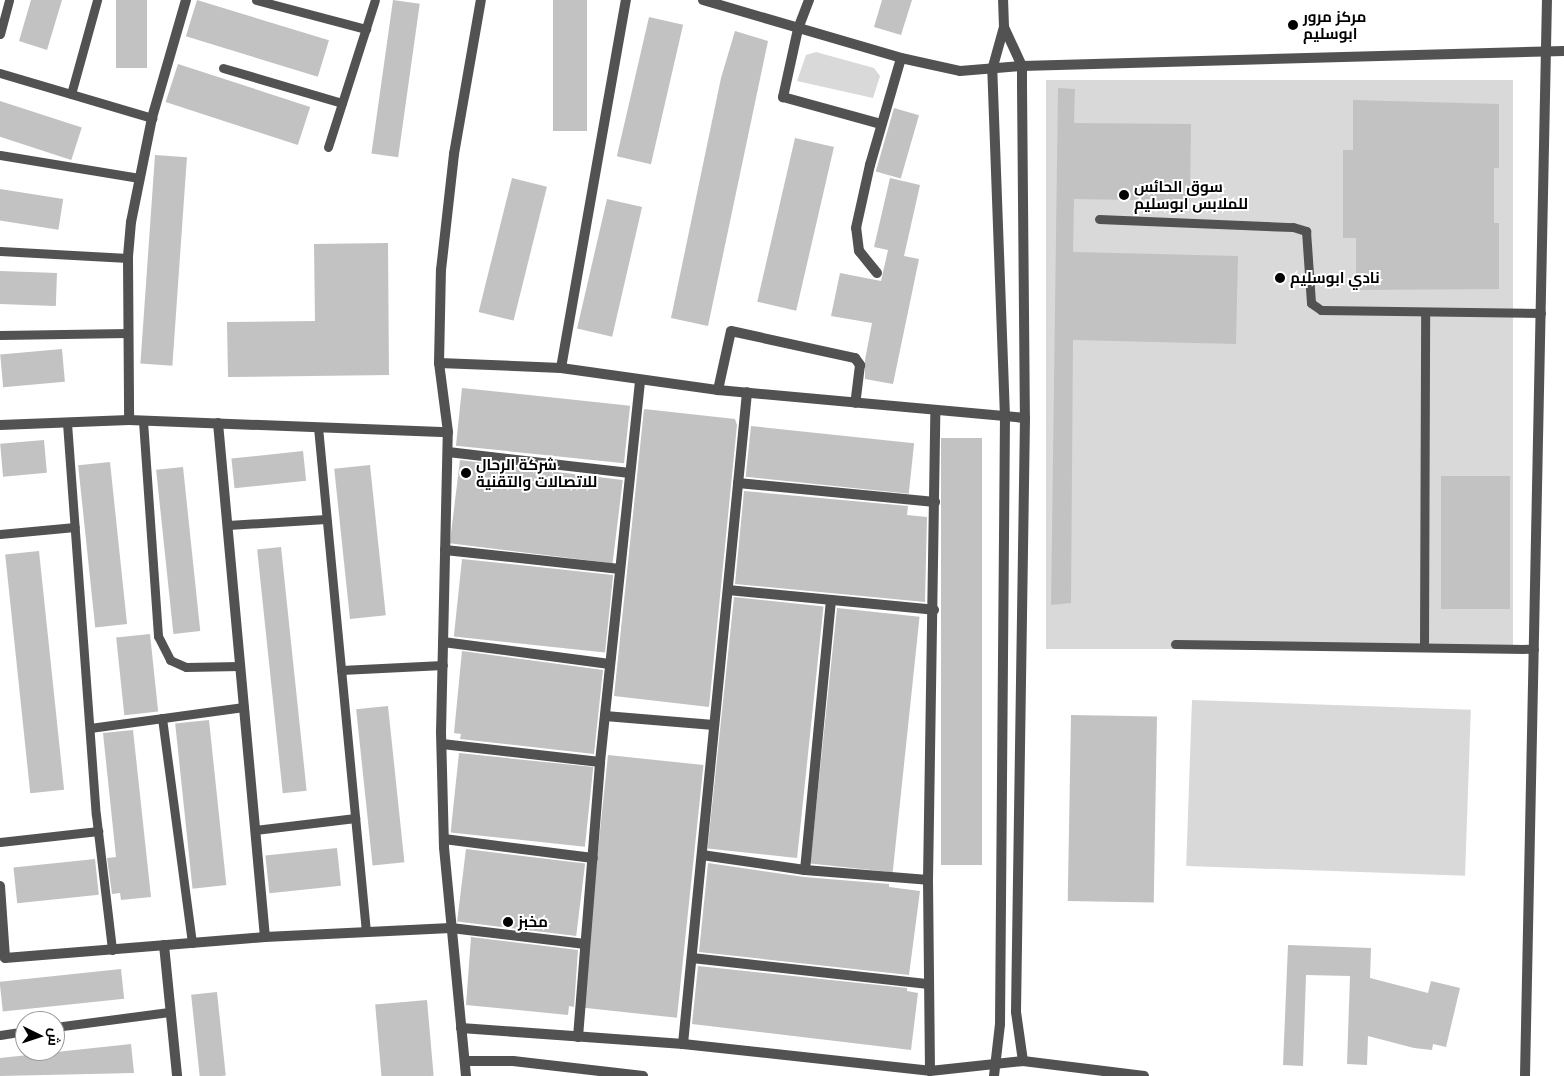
<!DOCTYPE html>
<html>
<head>
<meta charset="utf-8">
<style>
  body { margin:0 }
  #map { position:relative; width:1564px; height:1076px; overflow:hidden; background:#fff; font-family:"PT Sans",Cairo,sans-serif }
  div>[style] { position:absolute }
  [style*='--x'] { left:calc(var(--x)*1px); top:calc(var(--y)*1px); width:calc(var(--w)*1px); rotate:calc(var(--a)*1deg) }
  .green>* { inset:0; background:#d9d9d9; transform-origin:0 0 }
  .building>* { inset:0; background:#c2c2c2; transform-origin:0 0 }
  .service>* { height:9px; margin:-4.5px; padding:0 4.5px; transform-origin:4.5px; border-radius:4.5px; background:#525252 }
  .minor>* { height:10px; margin:-5px; padding:0 5px; transform-origin:5px; border-radius:5px; background:#525252 }
  .dots>* { width:14px; height:14px; translate:-50% -50%; box-sizing:border-box; border:2px solid #fff; border-radius:50% }
  span { translate:-50% -50%; white-space:nowrap; text-align:center; line-height:1.15; -webkit-text-stroke:4px #fff; paint-order:stroke }
  .poi-label { font-size:15px; color:#000; font-weight:700 }
  .left { translate:0 -50%; text-align:left }
  .north { position:absolute; left:15px; top:1011px; width:50px; height:50px; box-sizing:border-box; background:#fff; border:1px solid #999; border-radius:50%; rotate:94deg; font-size:14px; font-weight:700; line-height:20px; text-align:center; color:#000 }
  .north::after { content:''; display:block; margin:auto; width:18px; height:22px; background:#000; clip-path:polygon(50% 0,100% 100%,50% 72%,0 100%) }
</style>
</head>
<body>
<div id="map">
  <div class="green">
    <i style="clip-path:polygon(816px 52px,874px 68px,880px 76px,873px 98px,797px 81px,806px 55px)"></i>
    <i style="left:1046px;top:80px;width:467px;height:569px"></i>
    <i style="left:1192px;top:700px;width:279px;height:166px;rotate:2deg"></i>
  </div>
  <div class="building">
    <i style="clip-path:polygon(31px 0,62px 0,47px 50px,19px 41px)"></i>
    <i style="left:116px;top:0;width:31px;height:68px"></i>
    <i style="left:197px;top:0;width:138px;height:38px;rotate:17deg"></i>
    <i style="left:393px;top:0;width:27px;height:155px;rotate:8deg"></i>
    <i style="left:553px;top:0;width:34px;height:131px"></i>
    <i style="clip-path:polygon(882px 0,912px 0,901px 35px,874px 27px)"></i>
    <i style="left:649px;top:17px;width:35px;height:143px;rotate:13deg"></i>
    <i style="clip-path:polygon(735px 31px,768px 41px,708px 326px,671px 318px,721px 78px)"></i>
    <i style="left:178px;top:64px;width:139px;height:40px;rotate:18deg"></i>
    <i style="clip-path:polygon(1058px 88px,1075px 89px,1074px 123px,1191px 124px,1190px 201px,1074px 199px,1073px 252px,1238px 256px,1236px 344px,1073px 340px,1071px 603px,1051px 605px)"></i>
    <i style="clip-path:polygon(1353px 100px,1499px 104px,1499px 168px,1494px 168px,1494px 223px,1499px 223px,1499px 289px,1356px 290px,1356px 238px,1343px 238px,1343px 150px,1353px 150px)"></i>
    <i style="left:0;top:101px;width:86px;height:34px;rotate:18deg"></i>
    <i style="left:894px;top:108px;width:26px;height:66px;rotate:16deg"></i>
    <i style="left:795px;top:138px;width:40px;height:168px;rotate:13deg"></i>
    <i style="left:155px;top:155px;width:32px;height:209px;rotate:4deg"></i>
    <i style="left:512px;top:178px;width:36px;height:138px;rotate:14deg"></i>
    <i style="clip-path:polygon(890px 178px,920px 185px,904px 256px,919px 259px,893px 384px,865px 379px,865px 360px,872px 323px,831px 316px,840px 273px,881px 281px,888px 250px,874px 247px)"></i>
    <i style="left:0;top:189px;width:64px;height:31px;rotate:9deg"></i>
    <i style="left:607px;top:199px;width:36px;height:133px;rotate:13deg"></i>
    <i style="clip-path:polygon(388px 243px,389px 375px,228px 377px,227px 322px,315px 321px,314px 244px)"></i>
    <i style="left:0;top:271px;width:57px;height:33px;rotate:2deg"></i>
    <i style="left:62px;top:349px;width:33px;height:62px;rotate:85deg"></i>
    <i style="left:462px;top:388px;width:169px;height:58px;rotate:6deg"></i>
    <i style="clip-path:polygon(644px 409px,735px 419px,737px 425px,709px 707px,614px 696px)"></i>
    <i style="left:751px;top:426px;width:164px;height:51px;rotate:6deg"></i>
    <i style="left:941px;top:438px;width:41px;height:427px"></i>
    <i style="left:44px;top:440px;width:33px;height:44px;rotate:85deg"></i>
    <i style="left:303px;top:451px;width:30px;height:72px;rotate:84deg"></i>
    <i style="left:460px;top:460px;width:164px;height:84px;rotate:7deg"></i>
    <i style="left:110px;top:462px;width:163px;height:32px;rotate:84deg"></i>
    <i style="left:370px;top:465px;width:151px;height:36px;rotate:84deg"></i>
    <i style="left:183px;top:467px;width:165px;height:27px;rotate:84deg"></i>
    <i style="left:1441px;top:476px;width:69px;height:133px"></i>
    <i style="clip-path:polygon(744px 491px,908px 506px,907px 515px,927px 517px,925px 602px,735px 584px)"></i>
    <i style="left:281px;top:547px;width:245px;height:24px;rotate:84deg"></i>
    <i style="left:39px;top:551px;width:240px;height:34px;rotate:84deg"></i>
    <i style="left:462px;top:559px;width:152px;height:78px;rotate:6deg"></i>
    <i style="left:734px;top:597px;width:90px;height:253px;rotate:6deg"></i>
    <i style="left:837px;top:608px;width:83px;height:257px;rotate:6deg"></i>
    <i style="left:150px;top:634px;width:78px;height:34px;rotate:84deg"></i>
    <i style="clip-path:polygon(462px 651px,603px 670px,594px 754px,460px 739px,461px 734px,454px 733px)"></i>
    <i style="left:388px;top:706px;width:157px;height:32px;rotate:84deg"></i>
    <i style="left:1071px;top:715px;width:86px;height:186px;rotate:1deg"></i>
    <i style="left:209px;top:720px;width:166px;height:34px;rotate:84deg"></i>
    <i style="clip-path:polygon(133px 730px,151px 897px,121px 900px,120px 893px,112px 894px,107px 858px,116px 857px,103px 733px)"></i>
    <i style="left:459px;top:753px;width:135px;height:80px;rotate:6deg"></i>
    <i style="left:608px;top:755px;width:96px;height:254px;rotate:6deg"></i>
    <i style="left:337px;top:848px;width:38px;height:72px;rotate:84deg"></i>
    <i style="left:466px;top:849px;width:120px;height:73px;rotate:7deg"></i>
    <i style="left:95px;top:859px;width:36px;height:82px;rotate:84deg"></i>
    <i style="clip-path:polygon(708px 863px,804px 877px,889px 884px,889px 887px,920px 891px,909px 975px,699px 952px)"></i>
    <i style="clip-path:polygon(471px 937px,578px 950px,574px 1007px,569px 1006px,568px 1015px,466px 1005px)"></i>
    <i style="clip-path:polygon(1288px 945px,1371px 948px,1370px 978px,1428px 993px,1431px 981px,1460px 988px,1446px 1047px,1433px 1044px,1432px 1050px,1414px 1048px,1368px 1036px,1367px 1065px,1347px 1064px,1350px 976px,1306px 975px,1303px 1066px,1283px 1065px)"></i>
    <i style="clip-path:polygon(698px 966px,907px 988px,907px 991px,918px 993px,911px 1050px,692px 1024px)"></i>
    <i style="left:121px;top:969px;width:30px;height:122px;rotate:84deg"></i>
    <i style="left:217px;top:992px;width:84px;height:26px;rotate:84deg"></i>
    <i style="left:427px;top:1000px;width:76px;height:52px;rotate:85deg"></i>
    <i style="clip-path:polygon(131px 1044px,134px 1073px,0 1076px,0 1058px)"></i>
  </div>
  <div class="service">
    <i style="--x:256;--y:0;--w:114;--a:14.8"></i>
    <i style="--x:0;--y:34;--w:35;--a:-75"></i>
    <i style="--x:223;--y:68;--w:124;--a:16.4"></i>
    <i style="--x:0;--y:73;--w:159;--a:16.5"></i>
    <i style="--x:71;--y:94;--w:98;--a:-74.5"></i>
    <i style="--x:328;--y:147;--w:154;--a:-72.3"></i>
    <i style="--x:0;--y:155;--w:141;--a:9.4"></i>
    <i style="--x:1099;--y:219;--w:194;--a:2.4"></i>
    <i style="--x:1293;--y:227;--w:14;--a:17"></i>
    <i style="--x:1306;--y:231;--w:72;--a:86"></i>
    <i style="--x:1311;--y:303;--w:12;--a:35"></i>
    <i style="--x:1321;--y:310;--w:220;--a:0.8"></i>
    <i style="--x:0;--y:251;--w:128;--a:3.1"></i>
    <i style="--x:0;--y:335;--w:128;--a:-0.9"></i>
    <i style="--x:143;--y:421;--w:216;--a:86"></i>
    <i style="--x:158;--y:636;--w:27;--a:63"></i>
    <i style="--x:170;--y:660;--w:17;--a:24"></i>
    <i style="--x:186;--y:667;--w:54;--a:-1.1"></i>
    <i style="--x:67;--y:423;--w:393;--a:85.8"></i>
    <i style="--x:96;--y:815;--w:136;--a:83.2"></i>
    <i style="--x:318;--y:427;--w:507;--a:84.57"></i>
    <i style="--x:228;--y:525;--w:98;--a:-3.5"></i>
    <i style="--x:0;--y:534;--w:75;--a:-5.3"></i>
    <i style="--x:1175;--y:644;--w:359;--a:0.8"></i>
    <i style="--x:1424;--y:647;--w:335;--a:-89.8"></i>
    <i style="--x:341;--y:670;--w:102;--a:-2.8"></i>
    <i style="--x:162;--y:718;--w:227;--a:82.4"></i>
    <i style="--x:90;--y:728;--w:155;--a:-7.8"></i>
    <i style="--x:255;--y:830;--w:101;--a:-6.8"></i>
    <i style="--x:0;--y:842;--w:99;--a:-6.4"></i>
    <i style="--x:55;--y:1027;--w:115;--a:-7.5"></i>
    <i style="--x:0;--y:1035;--w:25;--a:-9"></i>
  </div>
  <div class="minor">
    <i style="--x:186;--y:0;--w:123;--a:106.1"></i>
    <i style="--x:152;--y:118;--w:106;--a:101.4"></i>
    <i style="--x:131;--y:222;--w:36;--a:95"></i>
    <i style="--x:128;--y:258;--w:162;--a:89.6"></i>
    <i style="--x:129;--y:420;--w:319;--a:2.2"></i>
    <i style="--x:703;--y:0;--w:206;--a:16.3"></i>
    <i style="--x:901;--y:58;--w:60;--a:12.4"></i>
    <i style="--x:960;--y:71;--w:62;--a:-4.6"></i>
    <i style="--x:1022;--y:66;--w:542;--a:-1.59"></i>
    <i style="--x:809;--y:0;--w:31;--a:111"></i>
    <i style="--x:798;--y:29;--w:70;--a:102.4"></i>
    <i style="--x:783;--y:97;--w:102;--a:15.4"></i>
    <i style="--x:1004;--y:27;--w:43;--a:65.2"></i>
    <i style="--x:1022;--y:66;--w:19;--a:90"></i>
    <i style="--x:1022;--y:85;--w:333;--a:89.5"></i>
    <i style="--x:1025;--y:418;--w:594;--a:90.87"></i>
    <i style="--x:1016;--y:1012;--w:49;--a:81.9"></i>
    <i style="--x:877;--y:273;--w:28;--a:-129"></i>
    <i style="--x:859;--y:251;--w:23;--a:-97"></i>
    <i style="--x:856;--y:228;--w:65;--a:-77.5"></i>
    <i style="--x:870;--y:165;--w:111;--a:-73.8"></i>
    <i style="--x:439;--y:363;--w:122;--a:2.3"></i>
    <i style="--x:561;--y:368;--w:159;--a:8"></i>
    <i style="--x:718;--y:390;--w:308;--a:5.2"></i>
    <i style="--x:561;--y:368;--w:374;--a:-80"></i>
    <i style="--x:718;--y:390;--w:60;--a:-77.6"></i>
    <i style="--x:731;--y:331;--w:127;--a:12.3"></i>
    <i style="--x:855;--y:358;--w:9;--a:54"></i>
    <i style="--x:860;--y:365;--w:38;--a:97"></i>
    <i style="--x:218;--y:423;--w:516;--a:84.78"></i>
    <i style="--x:0;--y:425;--w:129;--a:-2.2"></i>
    <i style="--x:448;--y:452;--w:183;--a:6.6"></i>
    <i style="--x:738;--y:483;--w:198;--a:5.5"></i>
    <i style="--x:445;--y:550;--w:176;--a:6.2"></i>
    <i style="--x:728;--y:590;--w:207;--a:5.5"></i>
    <i style="--x:443;--y:642;--w:168;--a:7.5"></i>
    <i style="--x:605;--y:716;--w:109;--a:4.7"></i>
    <i style="--x:442;--y:744;--w:159;--a:6.5"></i>
    <i style="--x:444;--y:839;--w:150;--a:7.3"></i>
    <i style="--x:702;--y:855;--w:104;--a:8.3"></i>
    <i style="--x:805;--y:870;--w:123;--a:4.6"></i>
    <i style="--x:805;--y:870;--w:271;--a:-84.5"></i>
    <i style="--x:0;--y:886;--w:72;--a:86"></i>
    <i style="--x:5;--y:958;--w:261;--a:-4.6"></i>
    <i style="--x:265;--y:937;--w:186;--a:-2.8"></i>
    <i style="--x:451;--y:928;--w:135;--a:6.8"></i>
    <i style="--x:164;--y:945;--w:132;--a:84.3"></i>
    <i style="--x:692;--y:958;--w:238;--a:6.3"></i>
    <i style="--x:461;--y:1028;--w:223;--a:4.1"></i>
    <i style="--x:683;--y:1044;--w:248;--a:6.2"></i>
    <i style="--x:930;--y:1071;--w:94;--a:-6.1"></i>
    <i style="--x:1023;--y:1061;--w:122;--a:7.1"></i>
    <i style="--x:578;--y:1037;--w:276;--a:-85.4"></i>
    <i style="--x:600;--y:762;--w:384;--a:-84"></i>
    <i style="--x:683;--y:1044;--w:655;--a:-84.39"></i>
    <i style="--x:465;--y:1061;--w:48;--a:0"></i>
    <i style="--x:513;--y:1061;--w:131;--a:6.6"></i>
    <i style="--x:930;--y:1071;--w:191;--a:-90.6"></i>
    <i style="--x:928;--y:880;--w:470;--a:-89.1"></i>
    <i style="--x:466;--y:1076;--w:230;--a:-95.5"></i>
    <i style="--x:444;--y:847;--w:115;--a:-91.5"></i>
    <i style="--x:441;--y:732;--w:300;--a:-88.7"></i>
    <i style="--x:448;--y:432;--w:70;--a:-97.4"></i>
    <i style="--x:439;--y:363;--w:93;--a:-88.8"></i>
    <i style="--x:441;--y:270;--w:117;--a:-83.6"></i>
    <i style="--x:454;--y:154;--w:156;--a:-80.1"></i>
    <i style="--x:994;--y:1076;--w:52;--a:-83.4"></i>
    <i style="--x:1000;--y:1024;--w:607;--a:-89.53"></i>
    <i style="--x:1005;--y:417;--w:347;--a:-92.1"></i>
    <i style="--x:992;--y:70;--w:45;--a:-74.4"></i>
    <i style="--x:1004;--y:27;--w:27;--a:-92"></i>
    <i style="--x:1525;--y:1076;--w:1076;--a:-88.83"></i>
  </div>
  <div class="dots">
    <i style="left:1293px;top:25px;background:#000"></i>
    <i style="left:1124px;top:195px;background:#000"></i>
    <i style="left:1280px;top:278px;background:#000"></i>
    <i style="left:466px;top:473px;background:#000"></i>
    <i style="left:508px;top:922px;background:#000"></i>
  </div>
  <div class="poi-label">
    <span class="left" style="left:1303px;top:25px">مركز مرور<br>ابوسليم</span>
    <span class="left" style="left:1134px;top:195px">سوق الحائس<br>للملابس ابوسليم</span>
    <span class="left" style="left:1290px;top:278px">نادي ابوسليم</span>
    <span class="left" style="left:476px;top:473px">شركة الرحال<br>للاتصالات والتقنية</span>
    <span class="left" style="left:518px;top:922px">مخبز</span>
  </div>
  <div class="north">ش</div>
</div>
</body>
</html>
